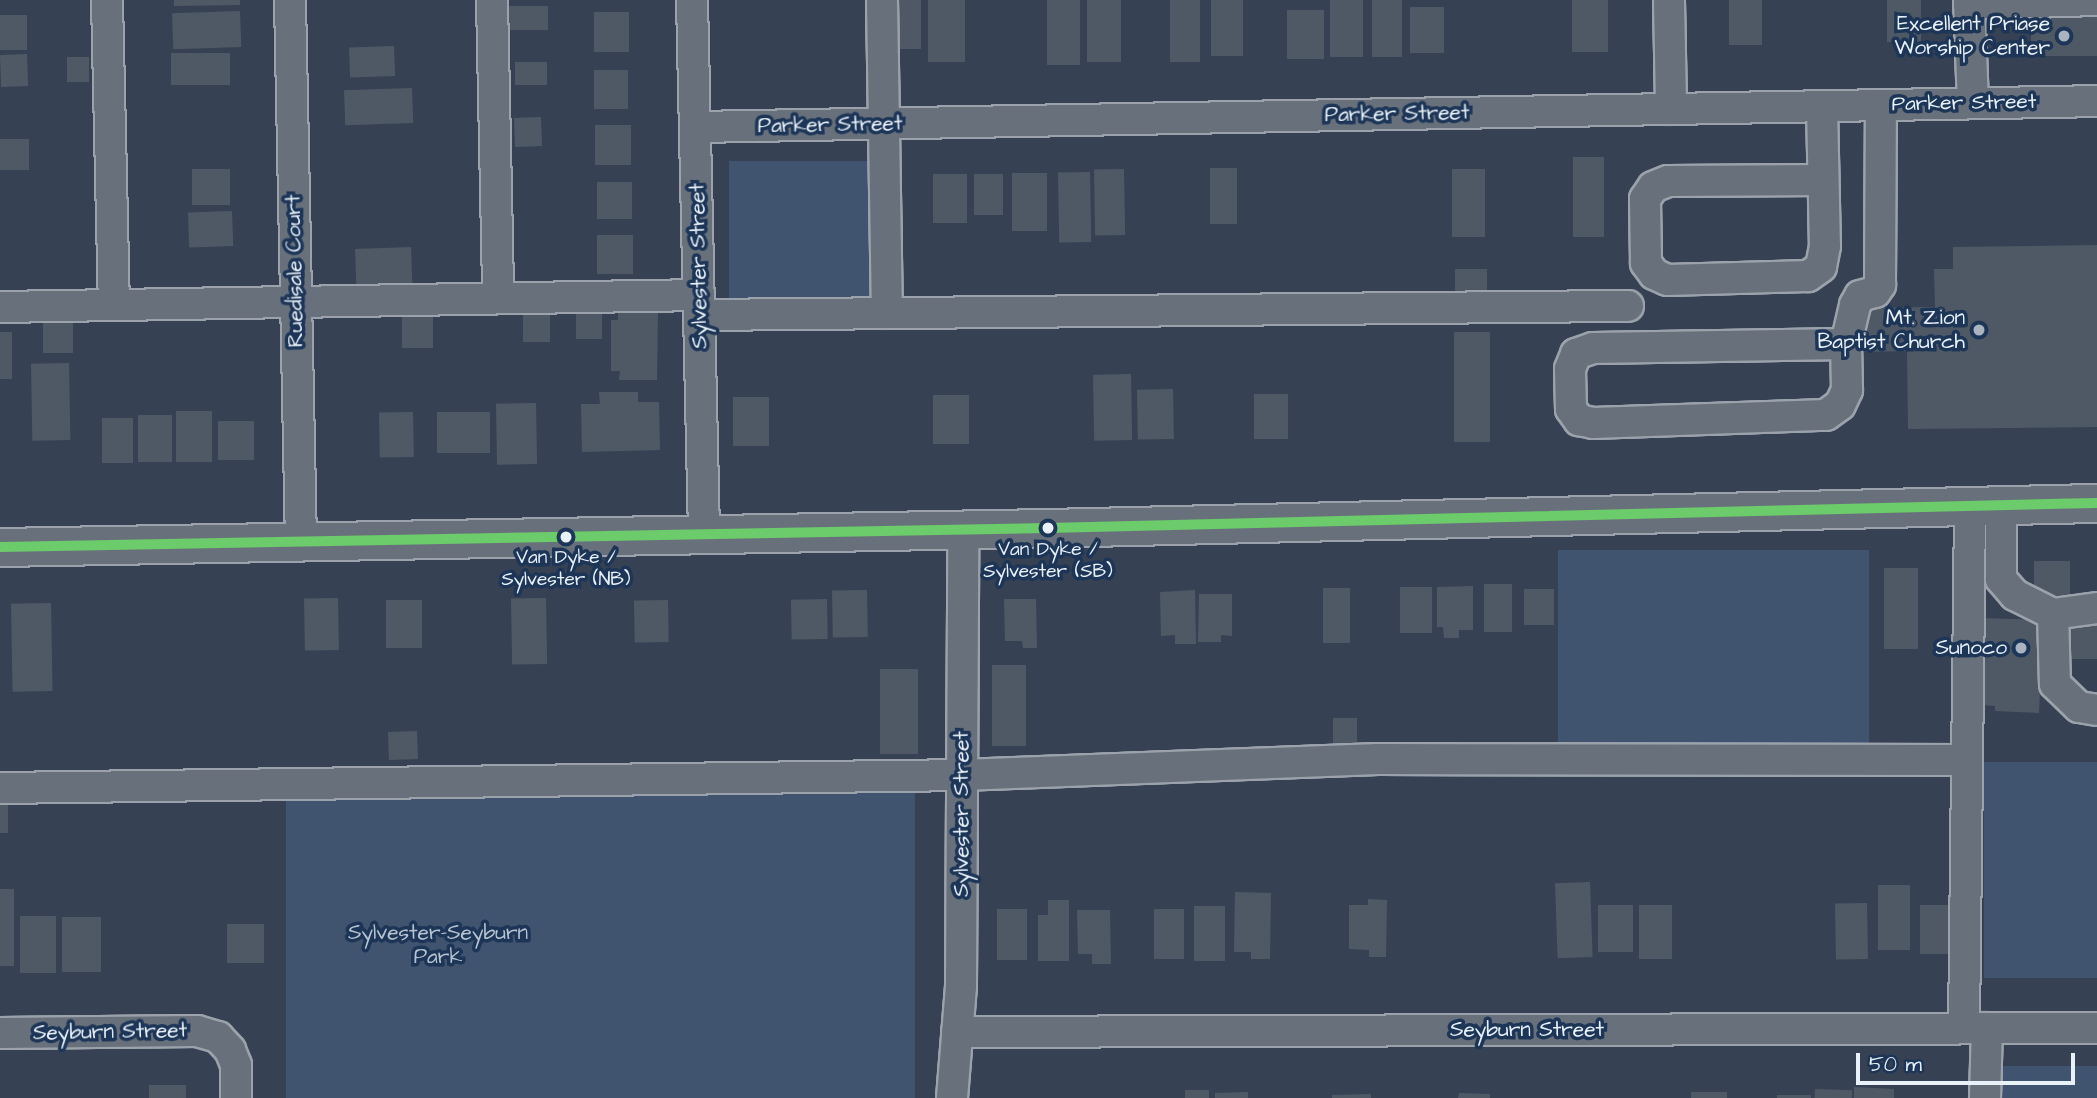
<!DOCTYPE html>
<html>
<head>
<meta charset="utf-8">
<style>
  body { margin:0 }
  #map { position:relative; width:2097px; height:1098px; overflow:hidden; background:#364254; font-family:"Architects Daughter",sans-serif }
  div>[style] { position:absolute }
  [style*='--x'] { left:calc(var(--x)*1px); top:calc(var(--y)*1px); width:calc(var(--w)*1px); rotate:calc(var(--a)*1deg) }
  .green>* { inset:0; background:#405470; transform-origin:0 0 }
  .building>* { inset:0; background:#4f5966; transform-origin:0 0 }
  .roads { filter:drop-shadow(2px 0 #9ba2ab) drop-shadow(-2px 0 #9ba2ab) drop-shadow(0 2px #9ba2ab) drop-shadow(0 -2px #9ba2ab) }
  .minor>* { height:30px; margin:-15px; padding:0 15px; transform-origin:15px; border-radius:15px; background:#68717b }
  .major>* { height:37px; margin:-18.5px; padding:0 18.5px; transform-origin:18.5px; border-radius:18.5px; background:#68717b }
  .bus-1>* { height:10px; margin:-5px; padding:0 5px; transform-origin:5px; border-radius:5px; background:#6ccb6a }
  .dots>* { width:19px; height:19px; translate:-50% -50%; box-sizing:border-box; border:4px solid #1d3557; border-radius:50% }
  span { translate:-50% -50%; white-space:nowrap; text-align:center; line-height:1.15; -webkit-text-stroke:7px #1d3557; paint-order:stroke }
  .bus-label { font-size:19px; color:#e8f1f8 }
  .poi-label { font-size:21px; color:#e8f1f8 }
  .right { translate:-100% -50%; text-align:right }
  .street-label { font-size:21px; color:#e8f1f8 }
  .park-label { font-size:21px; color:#b6c3d0 }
  .scale { position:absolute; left:1856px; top:1053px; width:219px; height:32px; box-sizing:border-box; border:4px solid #e8f1f8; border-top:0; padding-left:9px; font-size:21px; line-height:24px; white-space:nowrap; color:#e8f1f8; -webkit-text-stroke:5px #1d3557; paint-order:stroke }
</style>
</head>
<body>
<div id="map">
  <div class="green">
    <i style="left:876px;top:161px;width:144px;height:147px;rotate:90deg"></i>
    <i style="left:1869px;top:550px;width:201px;height:311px;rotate:90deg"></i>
    <i style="left:2097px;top:762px;width:216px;height:113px;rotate:90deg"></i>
    <i style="left:286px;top:790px;width:629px;height:308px"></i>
    <i style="left:2097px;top:1066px;width:32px;height:96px;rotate:90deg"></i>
  </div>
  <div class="building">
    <i style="clip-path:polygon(174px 0,240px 0,240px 5px,174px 6px)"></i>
    <i style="left:890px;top:0;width:31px;height:49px"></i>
    <i style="left:965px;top:0;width:62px;height:37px;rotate:90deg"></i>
    <i style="left:1047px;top:0;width:33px;height:65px"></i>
    <i style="left:1087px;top:0;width:34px;height:62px"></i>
    <i style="left:1170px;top:0;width:30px;height:62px"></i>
    <i style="left:1211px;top:0;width:32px;height:56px"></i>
    <i style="left:1330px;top:0;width:33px;height:57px"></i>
    <i style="left:1372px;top:0;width:30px;height:57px"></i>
    <i style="left:1572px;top:0;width:36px;height:52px"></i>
    <i style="left:1729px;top:0;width:33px;height:45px"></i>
    <i style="left:1887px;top:0;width:34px;height:42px"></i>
    <i style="left:548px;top:6px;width:24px;height:43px;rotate:90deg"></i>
    <i style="left:1444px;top:7px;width:46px;height:34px;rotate:90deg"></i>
    <i style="left:1287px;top:10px;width:37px;height:49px"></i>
    <i style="left:240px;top:11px;width:36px;height:68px;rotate:88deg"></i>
    <i style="left:629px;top:12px;width:40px;height:35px;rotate:90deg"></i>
    <i style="left:2097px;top:14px;width:42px;height:66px;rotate:90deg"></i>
    <i style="left:0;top:15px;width:27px;height:35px"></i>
    <i style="left:394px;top:46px;width:30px;height:45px;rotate:88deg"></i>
    <i style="left:230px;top:53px;width:32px;height:59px;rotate:90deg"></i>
    <i style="left:27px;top:54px;width:32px;height:27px;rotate:88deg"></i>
    <i style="left:67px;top:57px;width:22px;height:25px"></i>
    <i style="left:547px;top:62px;width:23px;height:32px;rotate:90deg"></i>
    <i style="left:594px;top:70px;width:34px;height:39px"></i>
    <i style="left:412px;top:88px;width:35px;height:68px;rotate:88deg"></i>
    <i style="left:541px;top:117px;width:29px;height:27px;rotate:88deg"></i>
    <i style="left:595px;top:125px;width:36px;height:40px"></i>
    <i style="left:0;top:139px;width:29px;height:31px"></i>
    <i style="left:1573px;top:157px;width:31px;height:80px"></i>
    <i style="left:1210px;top:168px;width:27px;height:56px"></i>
    <i style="left:192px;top:169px;width:38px;height:36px"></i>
    <i style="left:1124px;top:169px;width:66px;height:30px;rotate:89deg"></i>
    <i style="left:1485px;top:169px;width:68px;height:33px;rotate:90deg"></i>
    <i style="left:1090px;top:172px;width:70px;height:32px;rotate:89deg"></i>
    <i style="left:1012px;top:173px;width:35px;height:58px"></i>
    <i style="left:933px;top:174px;width:34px;height:49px"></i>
    <i style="left:974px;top:174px;width:29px;height:41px"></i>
    <i style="left:597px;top:182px;width:35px;height:37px"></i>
    <i style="left:232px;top:211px;width:35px;height:44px;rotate:88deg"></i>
    <i style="left:633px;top:235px;width:39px;height:36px;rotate:90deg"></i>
    <i style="clip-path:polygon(2097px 245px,2097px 427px,1908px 429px,1907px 351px,1862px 352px,1862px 308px,1935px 307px,1934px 269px,1953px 269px,1953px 247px)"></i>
    <i style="left:411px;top:247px;width:37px;height:56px;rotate:88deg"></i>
    <i style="left:1455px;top:269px;width:32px;height:26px"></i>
    <i style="clip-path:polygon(618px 308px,658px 308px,657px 380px,619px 380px,620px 371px,611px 371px,611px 320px,618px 320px)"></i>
    <i style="left:602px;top:309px;width:30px;height:26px;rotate:90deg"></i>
    <i style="left:550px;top:310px;width:32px;height:27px;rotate:90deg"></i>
    <i style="left:402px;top:314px;width:31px;height:34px"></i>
    <i style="left:43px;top:323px;width:30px;height:30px"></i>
    <i style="left:0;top:332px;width:12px;height:47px"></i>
    <i style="left:1454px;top:332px;width:36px;height:110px"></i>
    <i style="left:69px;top:363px;width:77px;height:38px;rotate:89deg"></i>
    <i style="left:1131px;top:374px;width:66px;height:38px;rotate:89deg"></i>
    <i style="left:1173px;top:389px;width:50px;height:36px;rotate:89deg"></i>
    <i style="clip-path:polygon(599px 392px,638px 392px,638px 402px,659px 402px,660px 450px,582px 452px,581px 404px,600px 404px)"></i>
    <i style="left:1254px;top:394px;width:34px;height:45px"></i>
    <i style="left:969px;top:395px;width:49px;height:36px;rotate:90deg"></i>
    <i style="left:769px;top:397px;width:49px;height:36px;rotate:90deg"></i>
    <i style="left:536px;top:403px;width:61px;height:40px;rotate:89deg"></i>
    <i style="left:176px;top:411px;width:36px;height:51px"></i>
    <i style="left:413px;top:412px;width:45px;height:34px;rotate:89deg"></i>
    <i style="left:490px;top:412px;width:41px;height:53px;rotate:90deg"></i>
    <i style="left:138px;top:415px;width:34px;height:47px"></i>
    <i style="left:133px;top:418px;width:45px;height:31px;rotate:90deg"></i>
    <i style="left:254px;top:421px;width:39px;height:36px;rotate:90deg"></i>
    <i style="left:2034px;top:561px;width:36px;height:37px"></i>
    <i style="left:1884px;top:568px;width:34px;height:81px"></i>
    <i style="left:1512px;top:584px;width:48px;height:28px;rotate:90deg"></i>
    <i style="clip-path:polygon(1473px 586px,1473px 630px,1459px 630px,1459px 638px,1444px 638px,1443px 627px,1437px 627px,1437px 587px)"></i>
    <i style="left:1400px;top:587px;width:32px;height:46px"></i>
    <i style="left:1323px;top:588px;width:27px;height:55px"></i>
    <i style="left:1524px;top:589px;width:30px;height:36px"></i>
    <i style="left:867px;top:590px;width:47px;height:35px;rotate:89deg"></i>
    <i style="clip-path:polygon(1195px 590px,1196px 644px,1175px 644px,1175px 635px,1161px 636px,1160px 592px)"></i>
    <i style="clip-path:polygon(1199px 594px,1232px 594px,1232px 636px,1221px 635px,1221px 642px,1198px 642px)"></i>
    <i style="left:338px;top:598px;width:52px;height:34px;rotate:89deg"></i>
    <i style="left:546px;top:598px;width:66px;height:35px;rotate:89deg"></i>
    <i style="left:827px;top:599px;width:40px;height:36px;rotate:89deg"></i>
    <i style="clip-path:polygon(1004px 599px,1036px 599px,1037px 648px,1023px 648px,1022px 641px,1005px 641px)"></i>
    <i style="left:386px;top:600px;width:36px;height:48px"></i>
    <i style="left:668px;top:600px;width:42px;height:34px;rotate:89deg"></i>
    <i style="left:51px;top:603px;width:88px;height:40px;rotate:89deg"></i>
    <i style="clip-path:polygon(1982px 618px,2043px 620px,2039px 713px,1995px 711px,1995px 706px,1983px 705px,1985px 654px,1981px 654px)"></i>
    <i style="left:2059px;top:624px;width:38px;height:35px"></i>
    <i style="left:992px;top:665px;width:34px;height:81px"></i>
    <i style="left:880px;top:669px;width:38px;height:85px"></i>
    <i style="left:1333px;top:718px;width:24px;height:25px"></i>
    <i style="left:417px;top:731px;width:28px;height:29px;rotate:88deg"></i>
    <i style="left:0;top:805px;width:8px;height:28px"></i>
    <i style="left:1590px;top:882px;width:75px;height:35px;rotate:88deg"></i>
    <i style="left:1878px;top:885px;width:32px;height:65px"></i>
    <i style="left:0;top:889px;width:14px;height:77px"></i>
    <i style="clip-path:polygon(1235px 892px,1271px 893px,1270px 959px,1251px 959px,1251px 952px,1234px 952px)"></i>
    <i style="clip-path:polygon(1368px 899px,1387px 900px,1386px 957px,1369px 957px,1369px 950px,1349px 949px,1349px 905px,1368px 905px)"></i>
    <i style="clip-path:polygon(1048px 900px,1069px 900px,1069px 961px,1038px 961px,1038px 915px,1048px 915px)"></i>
    <i style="left:1867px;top:903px;width:56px;height:32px;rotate:89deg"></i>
    <i style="left:1633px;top:905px;width:47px;height:35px;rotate:90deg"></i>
    <i style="left:1639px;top:905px;width:33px;height:54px"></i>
    <i style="left:1952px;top:905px;width:49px;height:32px;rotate:90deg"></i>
    <i style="left:1194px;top:906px;width:31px;height:55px"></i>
    <i style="left:997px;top:909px;width:30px;height:51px"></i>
    <i style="left:1154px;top:909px;width:30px;height:50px"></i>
    <i style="clip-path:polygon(1077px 910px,1110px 910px,1111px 964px,1092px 964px,1092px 954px,1078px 954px)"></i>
    <i style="left:20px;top:916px;width:36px;height:57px"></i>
    <i style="left:62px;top:917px;width:39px;height:55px"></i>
    <i style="left:264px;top:924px;width:39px;height:37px;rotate:90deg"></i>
    <i style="left:149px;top:1085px;width:37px;height:13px"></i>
    <i style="clip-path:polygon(1854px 1087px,1894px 1089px,1894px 1098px,1854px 1098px)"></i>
    <i style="left:1815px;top:1089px;width:37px;height:9px;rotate:2deg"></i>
    <i style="left:1209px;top:1090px;width:8px;height:24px;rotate:90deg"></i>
    <i style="clip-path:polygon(1248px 1092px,1248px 1098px,1215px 1098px,1215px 1093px)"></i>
    <i style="left:1691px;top:1092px;width:36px;height:6px"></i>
    <i style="clip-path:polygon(1459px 1093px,1490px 1094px,1490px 1098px,1458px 1098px)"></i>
    <i style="clip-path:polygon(1371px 1094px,1371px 1098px,1332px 1098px,1332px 1095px)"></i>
    <i style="left:1777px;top:1095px;width:34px;height:3px"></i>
  </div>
  <div class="roads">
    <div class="minor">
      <i style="--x:107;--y:0;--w:304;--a:88.7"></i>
      <i style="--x:290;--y:0;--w:541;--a:88.84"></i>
      <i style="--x:492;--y:0;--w:297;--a:88.8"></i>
      <i style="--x:692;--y:0;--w:532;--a:88.71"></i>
      <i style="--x:882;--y:0;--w:313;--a:89.1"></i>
      <i style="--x:1969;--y:0;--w:103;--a:87.8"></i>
      <i style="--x:1669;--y:1;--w:108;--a:88.9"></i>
      <i style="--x:1969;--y:4;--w:128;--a:-1.8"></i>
      <i style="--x:1822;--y:106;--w:140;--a:88.8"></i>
      <i style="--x:1825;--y:246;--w:21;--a:101"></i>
      <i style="--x:1821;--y:267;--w:16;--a:145"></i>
      <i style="--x:1808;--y:276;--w:141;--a:178.4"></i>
      <i style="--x:1667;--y:280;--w:14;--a:-155"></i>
      <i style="--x:1654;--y:274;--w:14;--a:-126"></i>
      <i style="--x:1646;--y:263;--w:64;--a:-90.9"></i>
      <i style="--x:1645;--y:199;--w:14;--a:-56"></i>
      <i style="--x:1653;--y:187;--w:16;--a:-22"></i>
      <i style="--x:1668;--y:181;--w:155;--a:-0.4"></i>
      <i style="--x:697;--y:127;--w:1400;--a:-1.06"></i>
      <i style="--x:0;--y:307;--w:699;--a:-0.98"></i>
      <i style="--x:700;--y:315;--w:928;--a:-0.56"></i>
      <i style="--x:1846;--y:344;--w:253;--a:179.1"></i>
      <i style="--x:1593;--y:348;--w:18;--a:161"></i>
      <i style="--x:1576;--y:354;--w:16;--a:112"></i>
      <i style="--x:1570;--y:369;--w:40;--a:88.6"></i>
      <i style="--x:1571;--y:409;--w:14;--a:54"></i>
      <i style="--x:1579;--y:420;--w:14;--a:12"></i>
      <i style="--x:1593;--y:423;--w:233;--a:-2"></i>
      <i style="--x:1826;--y:415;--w:17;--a:-36"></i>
      <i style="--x:1840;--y:405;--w:17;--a:-65"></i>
      <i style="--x:1847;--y:390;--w:46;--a:-91.2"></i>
      <i style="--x:1846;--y:344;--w:40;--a:-77"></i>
      <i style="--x:1855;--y:305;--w:10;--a:-61"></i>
      <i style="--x:1860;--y:296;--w:16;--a:-15"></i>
      <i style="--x:1875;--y:292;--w:9;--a:-54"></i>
      <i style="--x:1880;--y:285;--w:180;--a:-89.7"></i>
      <i style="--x:2001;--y:506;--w:73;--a:90"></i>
      <i style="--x:2001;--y:579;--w:21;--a:49"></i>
      <i style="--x:2015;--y:595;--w:42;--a:26.6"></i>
      <i style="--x:2053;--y:614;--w:70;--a:88.4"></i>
      <i style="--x:2055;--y:684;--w:33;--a:44"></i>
      <i style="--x:2079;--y:707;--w:18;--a:9"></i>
      <i style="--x:2053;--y:614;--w:44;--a:-7.8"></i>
      <i style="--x:0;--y:788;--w:962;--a:-0.77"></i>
      <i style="--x:962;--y:775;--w:416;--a:-2.2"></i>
      <i style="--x:1378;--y:759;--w:589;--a:0.1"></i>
      <i style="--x:1964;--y:1028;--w:521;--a:-89.34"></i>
      <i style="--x:957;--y:1032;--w:1140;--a:-0.2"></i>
      <i style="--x:0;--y:1033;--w:197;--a:-0.6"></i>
      <i style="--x:197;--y:1031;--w:22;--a:16"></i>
      <i style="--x:218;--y:1037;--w:18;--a:47"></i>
      <i style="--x:230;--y:1050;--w:16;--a:68"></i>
      <i style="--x:236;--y:1065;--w:33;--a:90"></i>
      <i style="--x:952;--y:1098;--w:111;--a:-85.4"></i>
      <i style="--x:961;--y:987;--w:457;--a:-89.7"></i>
      <i style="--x:1985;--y:1098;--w:70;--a:-88.4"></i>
    </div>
    <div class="major">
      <i style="--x:0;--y:547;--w:1048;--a:-1.04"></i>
      <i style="--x:1048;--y:528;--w:1049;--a:-1.37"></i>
    </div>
  </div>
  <div class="bus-1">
    <i style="--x:0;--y:547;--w:1048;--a:-1.04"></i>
    <i style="--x:1048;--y:528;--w:1049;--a:-1.37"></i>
  </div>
  <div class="dots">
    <i style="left:2064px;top:36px;background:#aab4bf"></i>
    <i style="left:1979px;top:330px;background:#aab4bf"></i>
    <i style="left:1048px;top:528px;background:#e8f1f8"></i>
    <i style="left:566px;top:537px;background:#e8f1f8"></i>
    <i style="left:2021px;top:648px;background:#aab4bf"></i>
  </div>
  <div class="bus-label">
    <span style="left:1048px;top:561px">Van Dyke /<br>Sylvester (SB)</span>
    <span style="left:566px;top:569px">Van Dyke /<br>Sylvester (NB)</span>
  </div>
  <div class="poi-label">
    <span class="right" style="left:2050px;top:36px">Excellent Priase<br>Worship Center</span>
    <span class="right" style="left:1965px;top:330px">Mt. Zion<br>Baptist Church</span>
    <span class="right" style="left:2007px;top:648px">Sunoco</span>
  </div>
  <div class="street-label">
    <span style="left:1964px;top:103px;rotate:-1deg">Parker Street</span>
    <span style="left:1397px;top:114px;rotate:-1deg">Parker Street</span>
    <span style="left:830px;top:125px;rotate:-1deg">Parker Street</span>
    <span style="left:699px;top:266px;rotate:-91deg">Sylvester Street</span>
    <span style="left:295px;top:271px;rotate:-91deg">Ruedisale Court</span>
    <span style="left:962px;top:814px;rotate:-90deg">Sylvester Street</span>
    <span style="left:1527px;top:1030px">Seyburn Street</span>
    <span style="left:110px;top:1032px;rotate:-1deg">Seyburn Street</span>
  </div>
  <div class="park-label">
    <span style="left:438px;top:945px">Sylvester-Seyburn<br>Park</span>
  </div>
  <div class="scale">50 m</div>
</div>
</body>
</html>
